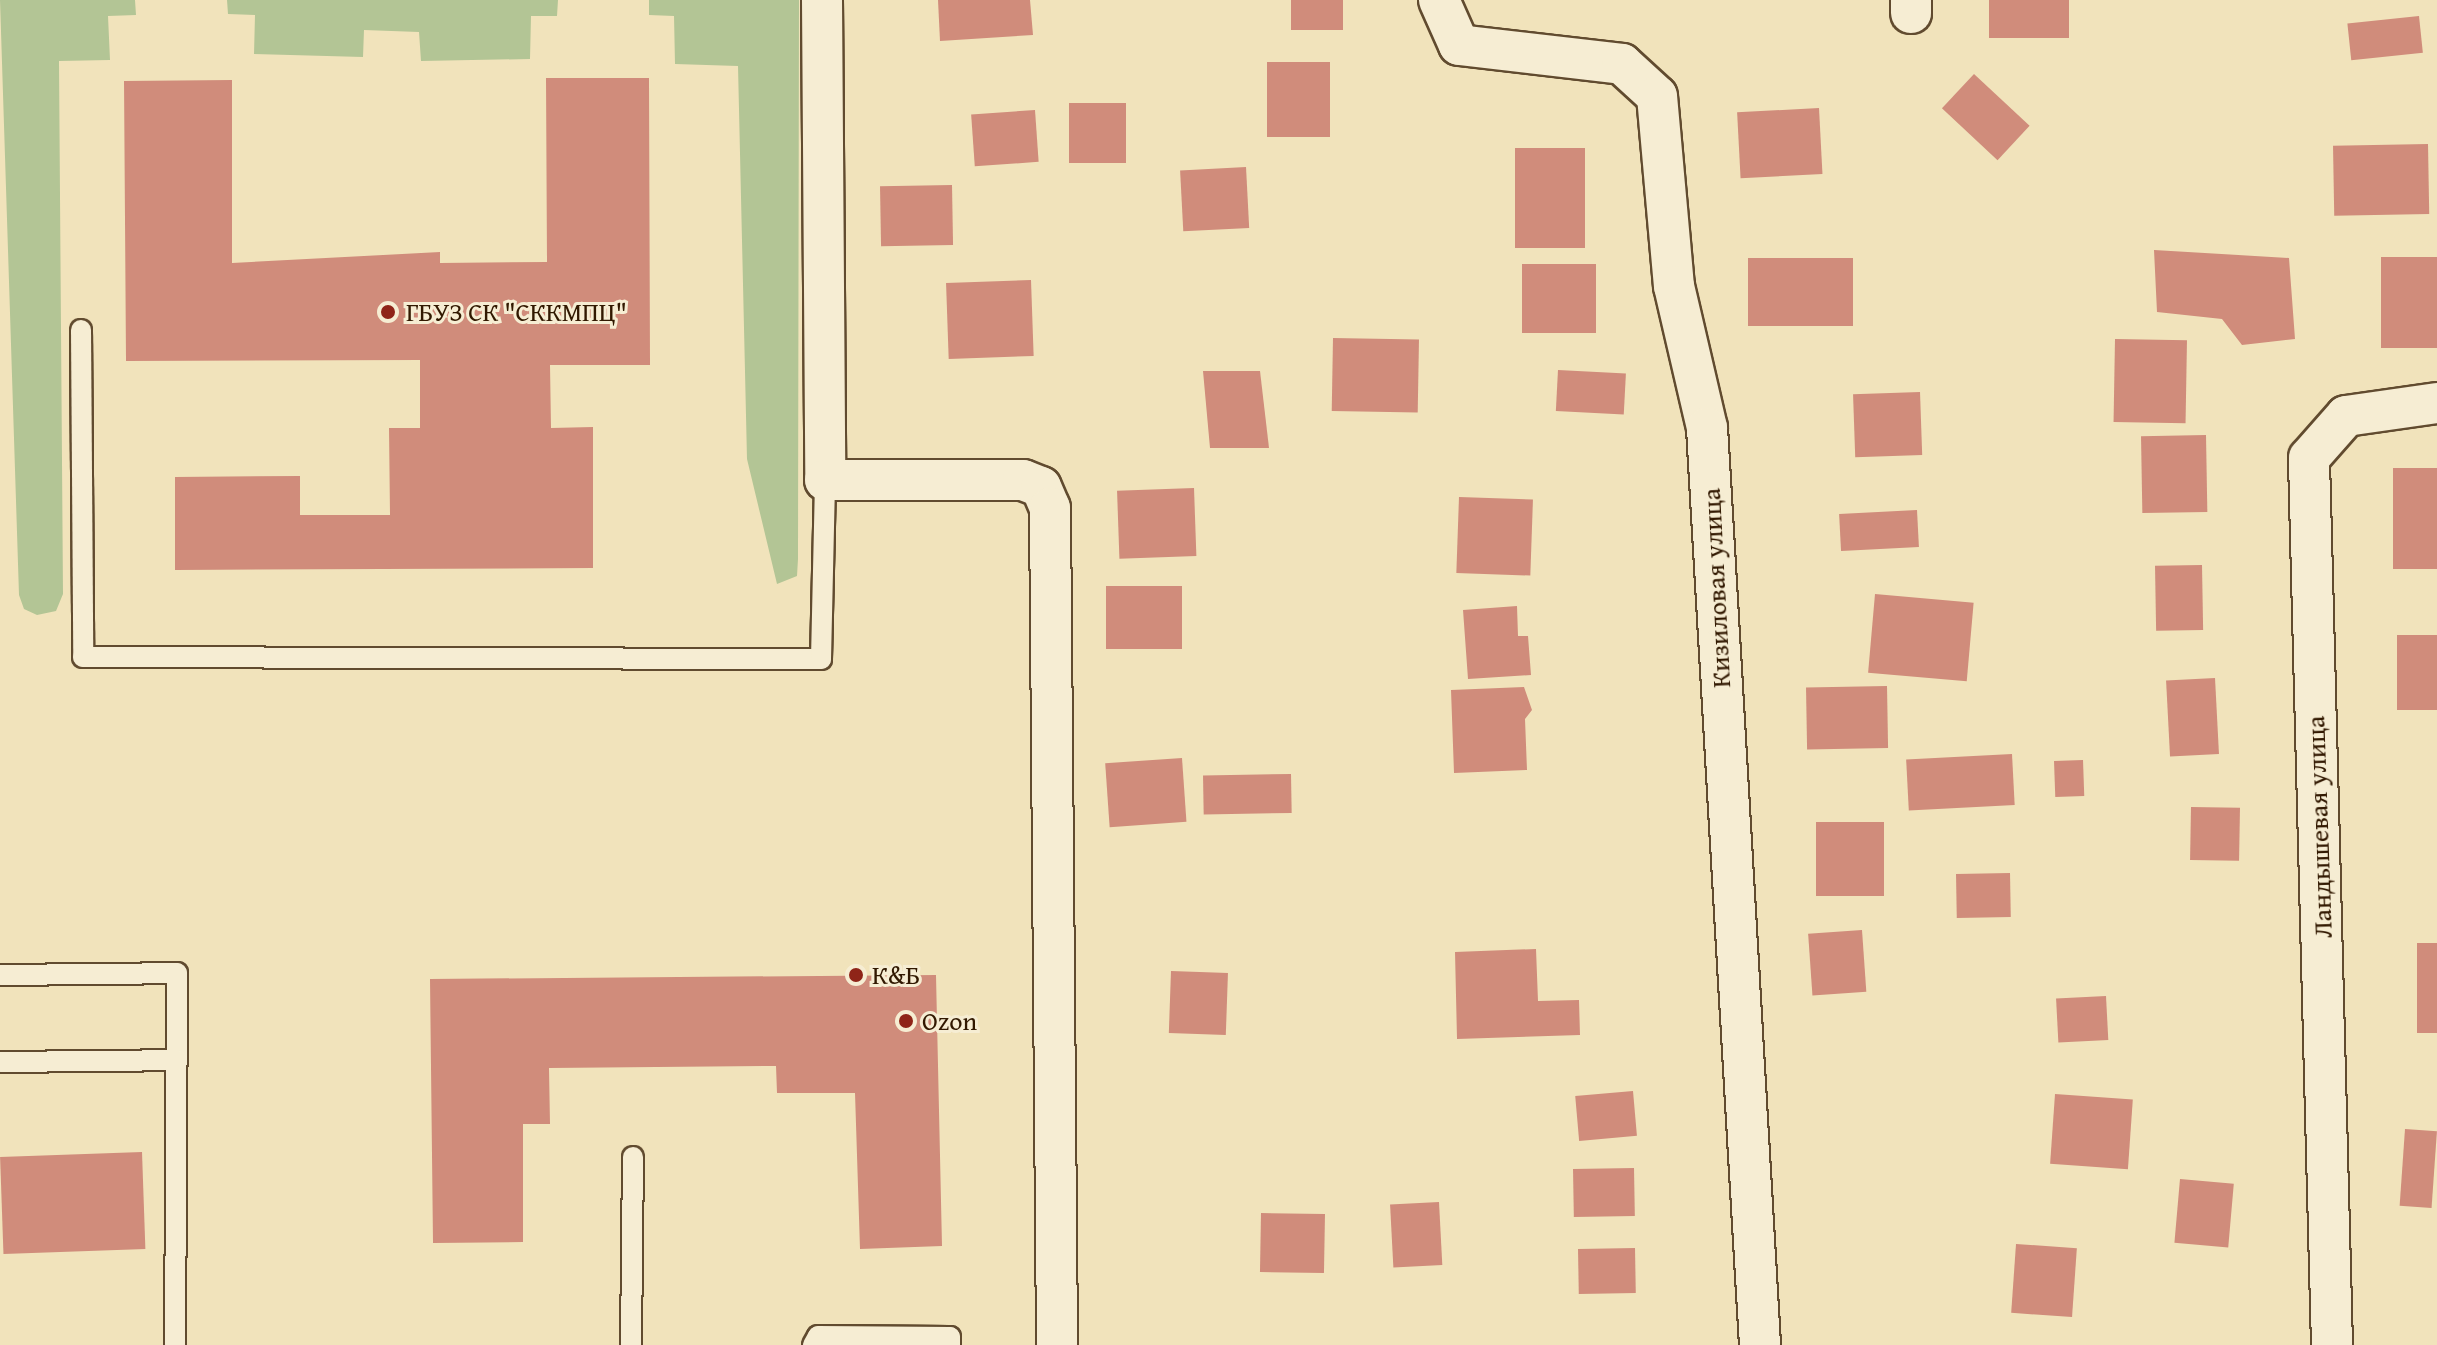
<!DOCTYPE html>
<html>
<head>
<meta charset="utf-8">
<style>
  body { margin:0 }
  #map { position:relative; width:2437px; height:1345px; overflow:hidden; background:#f1e3bb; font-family:"Gentium Book Plus",serif }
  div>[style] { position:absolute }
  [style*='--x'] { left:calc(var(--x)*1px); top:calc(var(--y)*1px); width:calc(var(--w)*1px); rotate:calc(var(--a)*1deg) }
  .green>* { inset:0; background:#b3c595 }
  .building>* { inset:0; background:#d08c7b; transform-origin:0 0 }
  .roads { filter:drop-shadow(2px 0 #614b2f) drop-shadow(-2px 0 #614b2f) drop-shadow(0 2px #614b2f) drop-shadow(0 -2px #614b2f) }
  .lane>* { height:20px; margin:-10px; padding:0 10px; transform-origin:10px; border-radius:10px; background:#f6edd3 }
  .street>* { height:40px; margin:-20px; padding:0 20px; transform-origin:20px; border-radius:20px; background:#f6edd3 }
  .dots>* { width:22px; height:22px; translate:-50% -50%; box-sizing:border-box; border:4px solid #f6edd3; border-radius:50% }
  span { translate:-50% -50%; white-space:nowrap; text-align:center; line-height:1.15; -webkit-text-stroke:6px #f6edd3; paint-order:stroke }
  .poi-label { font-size:26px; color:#311800 }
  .left { translate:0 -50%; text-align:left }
  .street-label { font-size:26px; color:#311800 }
</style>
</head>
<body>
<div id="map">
  <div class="green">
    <i style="clip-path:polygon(0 0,135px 0,136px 15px,108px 16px,110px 60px,59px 61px,63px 594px,56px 611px,37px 615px,24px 609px,19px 595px)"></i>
    <i style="clip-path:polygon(227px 0,558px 0,557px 16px,531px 16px,530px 59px,421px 61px,419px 32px,364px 30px,363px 57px,254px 54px,255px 15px,228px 14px)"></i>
    <i style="clip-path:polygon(649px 0,799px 0,798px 559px,797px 576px,777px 584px,747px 459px,738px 66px,675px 64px,674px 16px,649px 15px)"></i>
  </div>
  <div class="building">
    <i style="clip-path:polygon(938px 0,1030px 0,1033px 35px,940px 41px)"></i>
    <i style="left:1291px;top:0;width:52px;height:30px"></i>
    <i style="left:1989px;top:0;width:80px;height:38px"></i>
    <i style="left:2419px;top:16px;width:37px;height:72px;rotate:84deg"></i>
    <i style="left:1267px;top:62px;width:63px;height:75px"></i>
    <i style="left:1974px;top:74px;width:76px;height:47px;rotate:43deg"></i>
    <i style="clip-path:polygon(546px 78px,649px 78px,650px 365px,550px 365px,551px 428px,593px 427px,593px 568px,175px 570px,175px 477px,300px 476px,300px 515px,390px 515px,389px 428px,420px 428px,420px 360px,126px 361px,124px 81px,232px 80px,232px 263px,440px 252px,440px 263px,547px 262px)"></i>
    <i style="left:1069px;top:103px;width:57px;height:60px"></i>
    <i style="left:1819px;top:108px;width:66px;height:82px;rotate:87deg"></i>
    <i style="left:1035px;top:110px;width:52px;height:64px;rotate:86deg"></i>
    <i style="left:2428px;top:144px;width:70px;height:95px;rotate:89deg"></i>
    <i style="left:1515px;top:148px;width:70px;height:100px"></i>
    <i style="left:1246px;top:167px;width:61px;height:66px;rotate:87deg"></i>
    <i style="left:952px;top:185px;width:60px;height:72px;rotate:89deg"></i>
    <i style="clip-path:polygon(2154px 250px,2289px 258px,2295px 339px,2242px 345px,2222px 319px,2157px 312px)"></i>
    <i style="left:2437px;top:257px;width:91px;height:56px;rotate:90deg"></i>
    <i style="left:1748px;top:258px;width:105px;height:68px"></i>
    <i style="left:1522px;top:264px;width:74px;height:69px"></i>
    <i style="left:1031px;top:280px;width:76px;height:85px;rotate:88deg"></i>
    <i style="left:1333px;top:338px;width:86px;height:73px;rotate:1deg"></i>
    <i style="left:2115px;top:339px;width:72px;height:83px;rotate:1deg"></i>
    <i style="left:1558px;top:370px;width:68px;height:41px;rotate:3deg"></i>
    <i style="clip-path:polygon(1203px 371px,1260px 371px,1269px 448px,1210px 448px)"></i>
    <i style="left:1920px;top:392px;width:63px;height:67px;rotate:88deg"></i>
    <i style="left:2206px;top:435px;width:77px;height:65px;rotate:89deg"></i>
    <i style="left:2393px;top:468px;width:44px;height:101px"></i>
    <i style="left:1194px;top:488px;width:68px;height:77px;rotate:88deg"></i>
    <i style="left:1459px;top:497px;width:74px;height:76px;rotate:2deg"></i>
    <i style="left:1917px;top:510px;width:37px;height:78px;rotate:87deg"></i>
    <i style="left:2202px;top:565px;width:65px;height:47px;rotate:89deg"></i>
    <i style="left:1182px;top:586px;width:63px;height:76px;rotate:90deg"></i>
    <i style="left:1875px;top:594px;width:99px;height:79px;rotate:5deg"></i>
    <i style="clip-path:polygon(1517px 606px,1518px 636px,1528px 636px,1531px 675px,1468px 679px,1463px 610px)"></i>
    <i style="left:2437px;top:635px;width:75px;height:40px;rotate:90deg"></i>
    <i style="left:2215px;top:678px;width:76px;height:49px;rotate:87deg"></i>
    <i style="left:1887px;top:686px;width:62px;height:81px;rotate:89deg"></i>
    <i style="clip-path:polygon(1524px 687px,1532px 710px,1525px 719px,1527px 770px,1454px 773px,1451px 690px)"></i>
    <i style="left:2012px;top:754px;width:51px;height:106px;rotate:87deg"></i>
    <i style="left:1182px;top:758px;width:64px;height:77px;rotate:86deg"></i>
    <i style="left:2083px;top:760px;width:36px;height:29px;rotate:88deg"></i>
    <i style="left:1291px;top:774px;width:39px;height:88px;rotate:89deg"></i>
    <i style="left:2191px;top:807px;width:49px;height:53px;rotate:1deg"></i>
    <i style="left:1816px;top:822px;width:68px;height:74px"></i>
    <i style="left:2010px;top:873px;width:44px;height:54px;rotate:89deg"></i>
    <i style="left:1862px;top:930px;width:62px;height:54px;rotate:86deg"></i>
    <i style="left:2437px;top:943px;width:90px;height:20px;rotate:90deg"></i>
    <i style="clip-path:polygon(1536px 949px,1538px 1001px,1579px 1000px,1580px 1035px,1457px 1039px,1455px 952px)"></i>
    <i style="left:1171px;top:971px;width:57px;height:62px;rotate:2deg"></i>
    <i style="clip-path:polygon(936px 975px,942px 1246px,860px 1249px,855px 1093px,777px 1093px,776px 1066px,549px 1068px,550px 1124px,523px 1124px,523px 1242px,433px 1243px,430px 979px)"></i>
    <i style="left:2106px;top:996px;width:44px;height:50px;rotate:87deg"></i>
    <i style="left:1633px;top:1091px;width:45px;height:58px;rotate:85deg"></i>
    <i style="left:2055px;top:1094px;width:78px;height:70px;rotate:4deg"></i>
    <i style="left:2405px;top:1129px;width:32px;height:77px;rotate:4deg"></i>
    <i style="left:142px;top:1152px;width:97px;height:142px;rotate:88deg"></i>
    <i style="left:1634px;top:1168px;width:48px;height:61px;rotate:89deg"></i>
    <i style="left:2180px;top:1179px;width:54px;height:64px;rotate:5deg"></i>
    <i style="left:1439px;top:1202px;width:63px;height:49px;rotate:87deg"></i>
    <i style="left:1261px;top:1213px;width:64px;height:59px;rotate:1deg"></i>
    <i style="left:2016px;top:1244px;width:61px;height:69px;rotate:4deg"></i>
    <i style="left:1635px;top:1248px;width:45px;height:57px;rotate:89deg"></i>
  </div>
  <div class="roads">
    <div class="lane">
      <i style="--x:81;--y:330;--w:327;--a:89.6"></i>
      <i style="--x:83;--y:657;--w:738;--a:0.16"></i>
      <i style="--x:821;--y:659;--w:179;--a:-88.7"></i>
      <i style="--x:0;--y:975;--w:177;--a:-0.6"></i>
      <i style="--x:177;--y:973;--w:372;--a:90.3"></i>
      <i style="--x:0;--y:1062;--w:177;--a:-0.6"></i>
      <i style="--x:631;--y:1345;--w:188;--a:-89.4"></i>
      <i style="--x:813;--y:1345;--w:10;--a:-61"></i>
      <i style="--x:818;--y:1336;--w:132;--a:0.4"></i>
      <i style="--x:950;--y:1337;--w:8;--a:90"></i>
    </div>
    <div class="street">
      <i style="--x:822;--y:0;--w:480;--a:89.6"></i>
      <i style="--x:825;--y:480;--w:198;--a:0"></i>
      <i style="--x:1023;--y:480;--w:19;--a:21"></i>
      <i style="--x:1041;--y:487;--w:23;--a:67"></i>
      <i style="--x:1050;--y:508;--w:837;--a:89.52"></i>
      <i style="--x:1439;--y:0;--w:49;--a:66"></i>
      <i style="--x:1459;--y:45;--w:164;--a:6.6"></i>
      <i style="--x:1622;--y:64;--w:47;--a:42.4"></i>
      <i style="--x:1657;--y:96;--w:191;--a:84.9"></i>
      <i style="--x:1674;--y:286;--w:146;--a:76.9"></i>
      <i style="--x:1707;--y:428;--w:919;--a:86.69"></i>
      <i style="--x:1911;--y:13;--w:13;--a:-90"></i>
      <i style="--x:2332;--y:1345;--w:887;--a:-91.49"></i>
      <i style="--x:2309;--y:458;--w:56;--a:-48.6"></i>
      <i style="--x:2346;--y:416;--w:92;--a:-8.1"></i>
    </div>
  </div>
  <div class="dots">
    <i style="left:388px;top:312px;background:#8f2418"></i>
    <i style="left:856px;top:975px;background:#8f2418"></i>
    <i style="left:906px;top:1021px;background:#8f2418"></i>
  </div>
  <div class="poi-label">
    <span class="left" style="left:406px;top:312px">ГБУЗ СК "СККМПЦ"</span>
    <span class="left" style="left:872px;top:975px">К&amp;Б</span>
    <span class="left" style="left:922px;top:1021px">Ozon</span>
  </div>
  <div class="street-label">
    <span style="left:1716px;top:588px;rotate:-93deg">Кизиловая улица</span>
    <span style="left:2319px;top:827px;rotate:-92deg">Ландышевая улица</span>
  </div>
</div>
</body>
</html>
